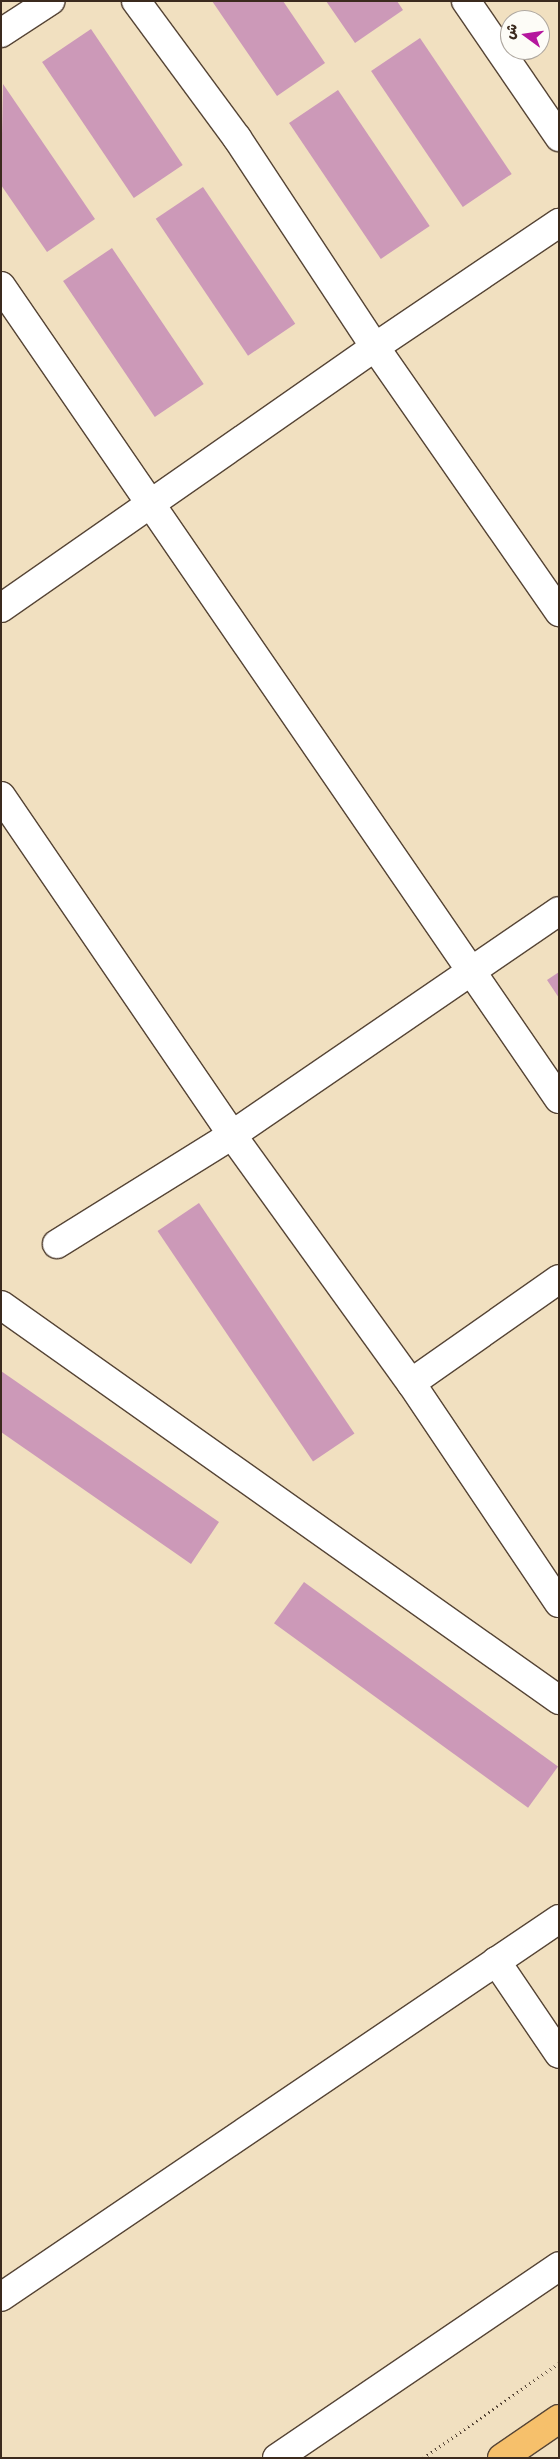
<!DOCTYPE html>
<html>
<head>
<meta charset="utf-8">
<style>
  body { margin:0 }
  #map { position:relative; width:560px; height:2459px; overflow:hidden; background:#f1e0c0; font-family:Mynerve,"Playpen Sans Arabic",sans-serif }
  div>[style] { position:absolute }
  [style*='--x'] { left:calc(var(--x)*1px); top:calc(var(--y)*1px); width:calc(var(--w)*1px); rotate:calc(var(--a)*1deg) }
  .building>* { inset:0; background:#cc99b8; transform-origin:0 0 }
  .path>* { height:3px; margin-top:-1.5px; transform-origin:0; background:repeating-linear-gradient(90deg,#564536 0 1px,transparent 0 5px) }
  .roads { filter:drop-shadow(1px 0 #564536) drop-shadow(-1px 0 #564536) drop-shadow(0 1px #564536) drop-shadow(0 -1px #564536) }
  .minor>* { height:28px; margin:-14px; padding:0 14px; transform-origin:14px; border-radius:14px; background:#fff }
  .highway>* { height:28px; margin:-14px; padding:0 14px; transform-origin:14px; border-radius:14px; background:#f6c06b }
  span { translate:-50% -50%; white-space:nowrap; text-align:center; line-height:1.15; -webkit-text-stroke:5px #fdfcf7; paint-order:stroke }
  .frame { position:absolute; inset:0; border:2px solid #3b2a1e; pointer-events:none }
  .north { position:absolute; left:500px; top:10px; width:50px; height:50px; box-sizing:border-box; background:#fdfcf7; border:1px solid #afa8a0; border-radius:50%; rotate:284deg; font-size:14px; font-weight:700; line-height:20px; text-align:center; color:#3b2a1e }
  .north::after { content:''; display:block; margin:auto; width:18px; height:22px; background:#b5179e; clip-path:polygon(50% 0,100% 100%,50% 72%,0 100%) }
</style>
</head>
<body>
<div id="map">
  <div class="building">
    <i style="clip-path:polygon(212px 1px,283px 1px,325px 63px,277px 96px)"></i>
    <i style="clip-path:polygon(326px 1px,397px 1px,403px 10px,355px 43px)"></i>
    <i style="left:91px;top:29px;width:164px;height:59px;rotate:56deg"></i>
    <i style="left:420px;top:38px;width:164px;height:59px;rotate:56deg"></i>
    <i style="clip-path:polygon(3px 84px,95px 219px,47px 252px,1px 185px)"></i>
    <i style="left:338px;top:90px;width:164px;height:59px;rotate:56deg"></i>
    <i style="left:203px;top:187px;width:165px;height:57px;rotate:56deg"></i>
    <i style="left:112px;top:248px;width:164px;height:59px;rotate:56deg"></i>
    <i style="clip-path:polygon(559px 972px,559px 998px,547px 980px)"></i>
    <i style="left:199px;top:1203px;width:278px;height:50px;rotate:56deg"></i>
    <i style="clip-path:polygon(1px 1371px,219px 1522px,191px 1564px,1px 1432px)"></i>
    <i style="left:304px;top:1582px;width:314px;height:51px;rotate:36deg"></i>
  </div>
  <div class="path">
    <i style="--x:423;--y:2458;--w:166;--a:-34.9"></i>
  </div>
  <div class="roads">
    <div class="minor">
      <i style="--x:136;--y:1;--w:170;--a:53.6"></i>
      <i style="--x:237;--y:138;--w:250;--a:56.6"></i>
      <i style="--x:375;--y:347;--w:323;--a:55.2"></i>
      <i style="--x:466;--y:1;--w:165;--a:55.6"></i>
      <i style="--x:1;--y:33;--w:59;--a:-33.1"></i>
      <i style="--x:1;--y:286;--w:986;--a:55.54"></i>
      <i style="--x:1;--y:608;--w:456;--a:-34.9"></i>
      <i style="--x:375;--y:347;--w:222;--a:-34"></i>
      <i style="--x:1;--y:796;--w:410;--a:55.7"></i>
      <i style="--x:232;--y:1135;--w:306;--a:54.2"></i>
      <i style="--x:411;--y:1383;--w:265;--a:56.1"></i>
      <i style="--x:57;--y:1244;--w:206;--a:-31.9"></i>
      <i style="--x:232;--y:1135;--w:396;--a:-34.4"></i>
      <i style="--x:1;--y:1305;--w:684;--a:35.29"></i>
      <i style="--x:411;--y:1383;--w:181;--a:-35.1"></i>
      <i style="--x:496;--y:1961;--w:112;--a:55.9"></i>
      <i style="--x:1;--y:2297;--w:674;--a:-34.11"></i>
      <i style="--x:277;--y:2458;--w:341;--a:-34.2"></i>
    </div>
    <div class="highway">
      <i style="--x:502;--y:2458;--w:69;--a:-34.4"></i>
    </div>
  </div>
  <div class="frame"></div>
  <div class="north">ش</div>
</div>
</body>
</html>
